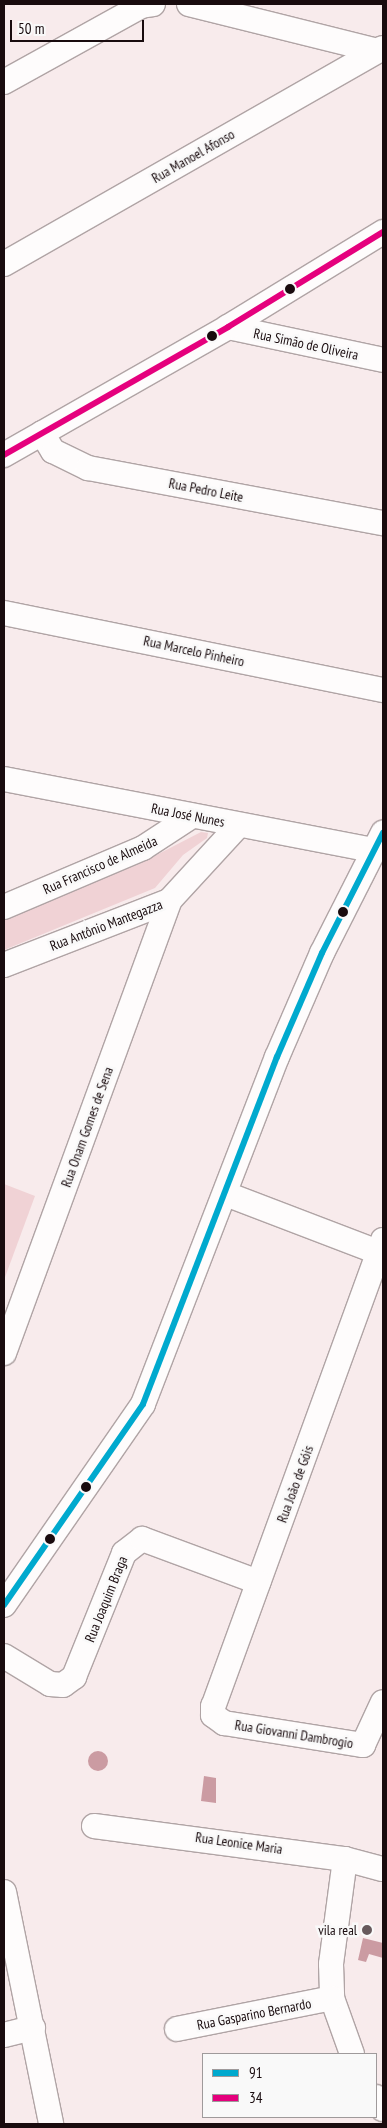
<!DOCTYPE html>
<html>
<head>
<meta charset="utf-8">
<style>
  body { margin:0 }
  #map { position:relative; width:387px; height:2128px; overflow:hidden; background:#f8ebec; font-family:"PT Sans Narrow",sans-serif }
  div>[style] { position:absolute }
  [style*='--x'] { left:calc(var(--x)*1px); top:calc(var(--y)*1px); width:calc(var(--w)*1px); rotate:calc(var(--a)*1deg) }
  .green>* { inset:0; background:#f0d2d5 }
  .water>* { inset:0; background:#cb9ba2 }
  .round { border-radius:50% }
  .roads { filter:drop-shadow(1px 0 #b0a4a5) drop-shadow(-1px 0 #b0a4a5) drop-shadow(0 1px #b0a4a5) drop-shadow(0 -1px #b0a4a5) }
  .minor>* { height:24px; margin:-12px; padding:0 12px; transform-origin:12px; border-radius:12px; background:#fefcfc }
  .bus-1>* { height:6px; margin:-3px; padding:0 3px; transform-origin:3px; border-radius:3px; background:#00a9ce }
  .bus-2>* { height:6px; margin:-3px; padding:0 3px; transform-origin:3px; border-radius:3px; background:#e5007d }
  .dots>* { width:14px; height:14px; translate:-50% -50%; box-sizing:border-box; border:2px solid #f9f9f9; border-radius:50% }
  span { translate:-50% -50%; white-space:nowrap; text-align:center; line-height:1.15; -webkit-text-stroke:5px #f9f9f9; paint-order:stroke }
  .street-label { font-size:14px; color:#190b0e }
  .poi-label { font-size:14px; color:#190b0e }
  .right { translate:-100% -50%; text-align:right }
  .frame { position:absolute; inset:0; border:5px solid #190b0e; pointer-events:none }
  .legend { position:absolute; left:202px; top:2053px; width:175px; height:65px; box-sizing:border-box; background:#f9f9f9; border:1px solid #9f9a9b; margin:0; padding:6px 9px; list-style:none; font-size:15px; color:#190b0e }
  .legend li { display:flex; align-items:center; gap:10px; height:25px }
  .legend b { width:25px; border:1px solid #9f9a9b }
  .scale { position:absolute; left:10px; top:20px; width:134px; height:22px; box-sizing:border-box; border:2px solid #190b0e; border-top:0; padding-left:6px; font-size:15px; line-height:18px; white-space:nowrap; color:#190b0e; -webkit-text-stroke:4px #f9f9f9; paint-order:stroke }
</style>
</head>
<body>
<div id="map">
  <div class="green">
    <i style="clip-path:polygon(201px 832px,208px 833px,207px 838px,183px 855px,155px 888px,4px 950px,4px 919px,139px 864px)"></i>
    <i style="clip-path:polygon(4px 1184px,35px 1196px,4px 1280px)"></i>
  </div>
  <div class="water">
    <i class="round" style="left:88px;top:1751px;width:20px;height:20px"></i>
    <i style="clip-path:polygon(204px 1776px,216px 1778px,216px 1803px,201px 1801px)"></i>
    <i style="clip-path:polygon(363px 1938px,383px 1943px,383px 1958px,369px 1954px,366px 1962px,358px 1960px)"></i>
  </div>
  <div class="roads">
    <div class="minor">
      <i style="--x:189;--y:4;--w:194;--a:14"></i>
      <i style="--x:4;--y:82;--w:157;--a:-29"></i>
      <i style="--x:141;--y:6;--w:12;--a:-9"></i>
      <i style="--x:4;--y:264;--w:436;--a:-29.7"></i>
      <i style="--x:228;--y:327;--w:158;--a:12"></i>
      <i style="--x:42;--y:433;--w:21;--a:59"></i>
      <i style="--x:53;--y:451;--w:39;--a:26"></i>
      <i style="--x:88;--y:468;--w:300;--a:10.6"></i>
      <i style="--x:4;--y:455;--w:258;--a:-29.7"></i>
      <i style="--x:228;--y:327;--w:182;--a:-31.5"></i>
      <i style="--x:4;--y:613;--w:387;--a:11.5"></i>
      <i style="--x:4;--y:779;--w:376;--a:10.9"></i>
      <i style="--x:4;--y:907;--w:151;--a:-23"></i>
      <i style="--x:143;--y:848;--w:59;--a:-33.1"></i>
      <i style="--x:4;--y:965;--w:177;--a:-21.2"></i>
      <i style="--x:169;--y:901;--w:103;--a:-47.4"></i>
      <i style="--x:226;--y:1194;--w:168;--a:20.9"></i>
      <i style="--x:383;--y:1240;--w:496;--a:110"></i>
      <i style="--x:213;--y:1706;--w:9;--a:90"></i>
      <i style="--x:213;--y:1715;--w:14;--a:36"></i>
      <i style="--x:224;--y:1723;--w:141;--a:9"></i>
      <i style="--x:363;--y:1745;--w:47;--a:-65.1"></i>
      <i style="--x:4;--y:1353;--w:481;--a:-69.9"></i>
      <i style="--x:4;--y:1605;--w:244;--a:-55.3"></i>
      <i style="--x:143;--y:1404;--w:372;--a:-68.9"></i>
      <i style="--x:277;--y:1057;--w:113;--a:-66.6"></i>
      <i style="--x:322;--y:953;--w:135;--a:-63.1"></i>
      <i style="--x:4;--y:1656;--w:54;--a:31.3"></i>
      <i style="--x:50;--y:1684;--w:13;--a:4"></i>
      <i style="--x:63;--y:1685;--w:14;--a:-36"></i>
      <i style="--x:74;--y:1677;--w:134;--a:-68"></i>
      <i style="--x:124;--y:1553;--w:23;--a:-38"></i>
      <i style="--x:142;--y:1539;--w:124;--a:20.3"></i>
      <i style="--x:94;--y:1826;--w:253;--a:7.5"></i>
      <i style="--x:345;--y:1859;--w:39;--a:15"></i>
      <i style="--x:345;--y:1859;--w:106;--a:97.6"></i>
      <i style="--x:331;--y:1964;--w:34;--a:88"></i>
      <i style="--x:332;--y:1998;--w:59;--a:70.3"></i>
      <i style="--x:4;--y:1892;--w:237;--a:78.5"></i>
      <i style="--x:177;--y:2029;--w:158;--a:-11.3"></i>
      <i style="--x:4;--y:2035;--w:30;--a:-14"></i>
      <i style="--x:376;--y:2097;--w:14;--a:60"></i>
    </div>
  </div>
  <div class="bus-1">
    <i style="--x:4;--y:1605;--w:244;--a:-55.3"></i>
    <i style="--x:143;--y:1404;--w:372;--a:-68.9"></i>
    <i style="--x:277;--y:1057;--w:113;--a:-66.6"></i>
    <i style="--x:322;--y:953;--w:135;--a:-63.1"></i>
  </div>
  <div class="bus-2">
    <i style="--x:4;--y:455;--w:258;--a:-29.7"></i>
    <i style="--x:228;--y:327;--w:182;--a:-31.5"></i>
  </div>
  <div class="dots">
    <i style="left:290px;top:289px;background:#190b0e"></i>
    <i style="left:212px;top:336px;background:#190b0e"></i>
    <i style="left:343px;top:912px;background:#190b0e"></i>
    <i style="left:86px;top:1487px;background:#190b0e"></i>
    <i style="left:50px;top:1539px;background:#190b0e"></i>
    <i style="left:367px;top:1930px;background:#67595c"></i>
  </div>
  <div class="street-label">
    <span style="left:193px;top:156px;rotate:-30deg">Rua Manoel Afonso</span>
    <span style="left:306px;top:344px;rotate:12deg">Rua Simão de Oliveira</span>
    <span style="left:206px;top:490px;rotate:11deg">Rua Pedro Leite</span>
    <span style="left:194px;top:651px;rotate:12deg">Rua Marcelo Pinheiro</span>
    <span style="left:188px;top:815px;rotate:11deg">Rua José Nunes</span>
    <span style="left:100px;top:865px;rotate:-24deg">Rua Francisco de Almeida</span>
    <span style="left:106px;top:925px;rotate:-21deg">Rua Antônio Mantegazza</span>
    <span style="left:87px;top:1127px;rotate:-70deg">Rua Onam Gomes de Sena</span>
    <span style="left:295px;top:1484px;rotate:-70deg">Rua João de Góis</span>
    <span style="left:106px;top:1599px;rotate:-68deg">Rua Joaquim Braga</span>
    <span style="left:294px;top:1734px;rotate:9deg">Rua Giovanni Dambrogio</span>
    <span style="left:239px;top:1843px;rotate:8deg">Rua Leonice Maria</span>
    <span style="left:254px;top:2014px;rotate:-11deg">Rua Gasparino Bernardo</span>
  </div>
  <div class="poi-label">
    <span class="right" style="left:357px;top:1930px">vila real</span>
  </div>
  <div class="frame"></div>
  <ul class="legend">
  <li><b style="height:6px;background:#00a9ce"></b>91</li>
  <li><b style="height:6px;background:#e5007d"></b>34</li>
  </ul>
  <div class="scale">50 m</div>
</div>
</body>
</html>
